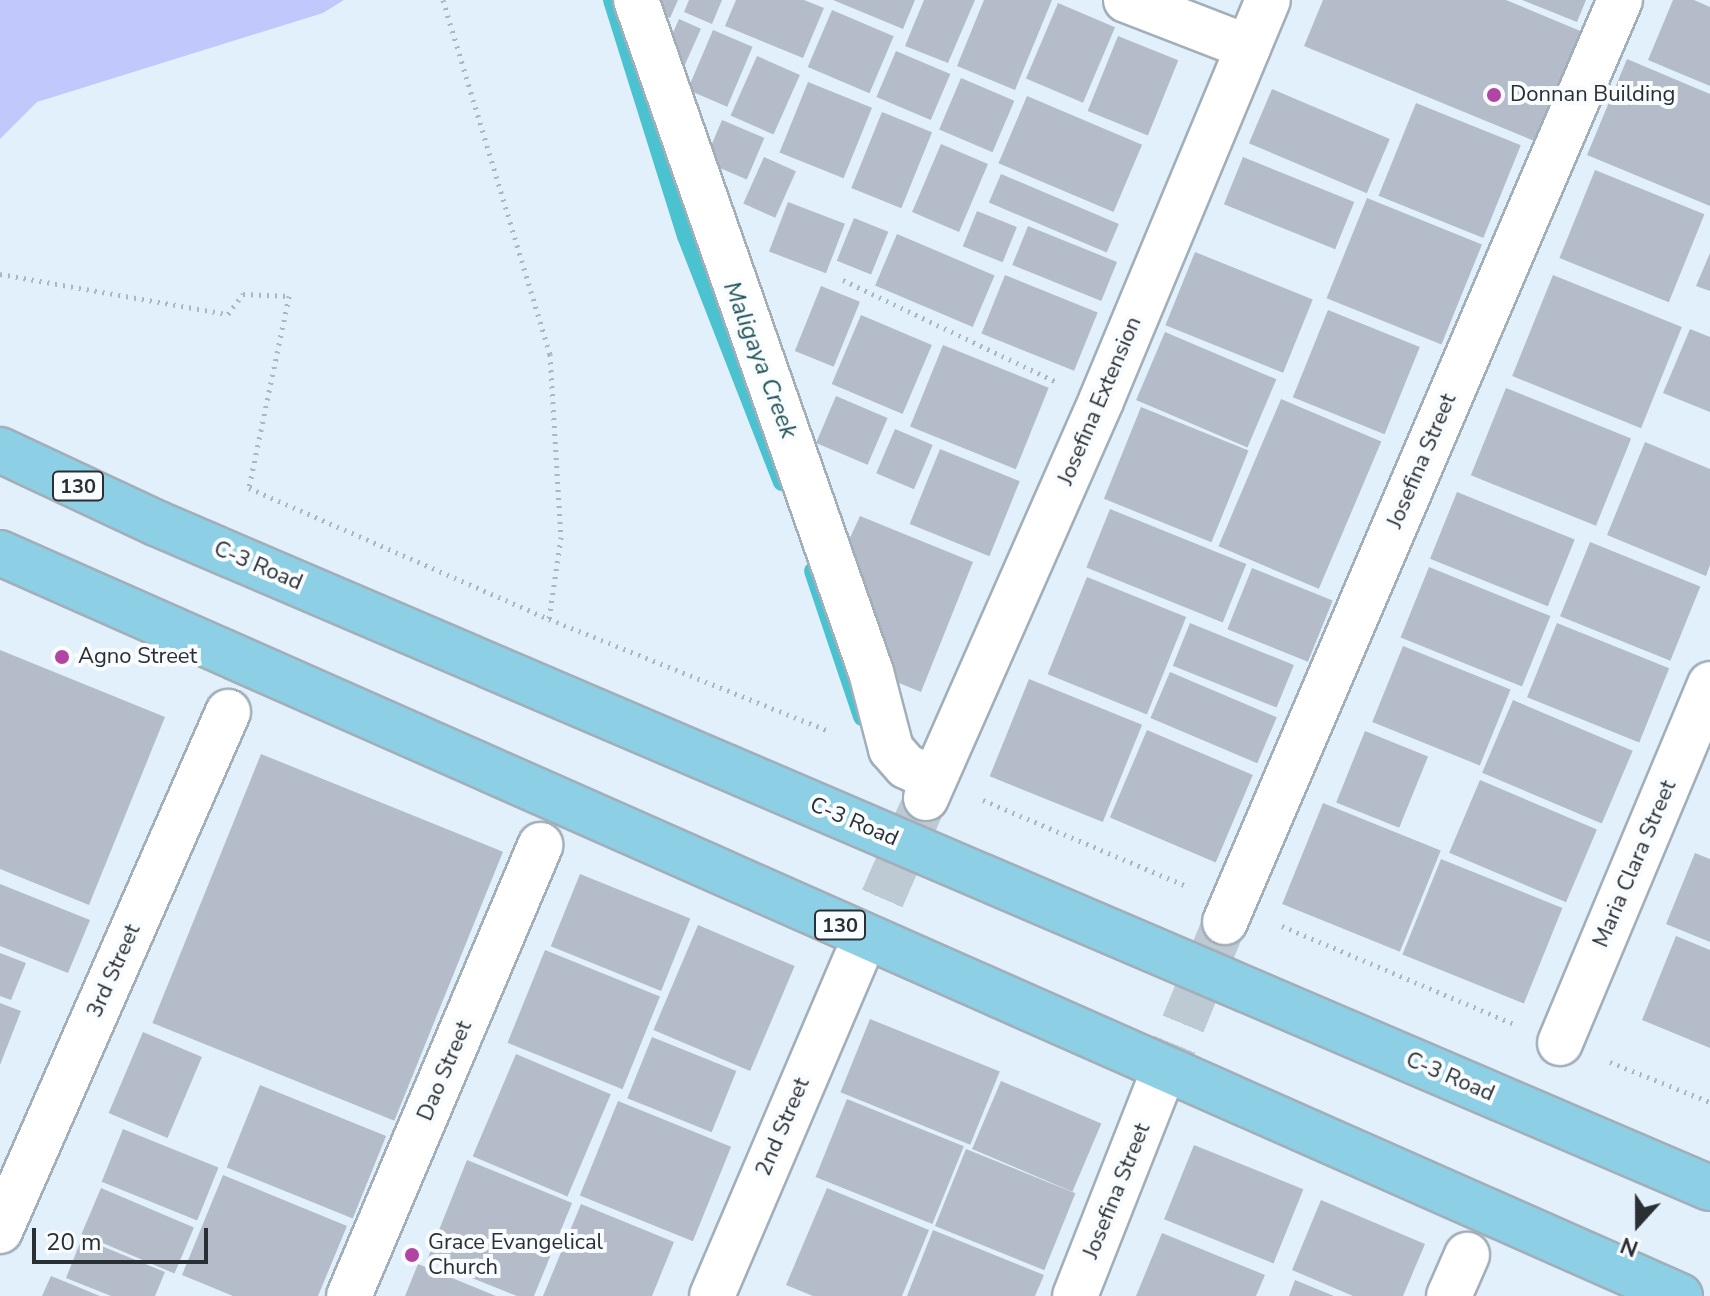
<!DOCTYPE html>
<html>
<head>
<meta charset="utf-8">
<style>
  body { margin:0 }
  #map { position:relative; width:1710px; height:1296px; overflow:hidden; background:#e2f0fb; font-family:"Nunito Sans",sans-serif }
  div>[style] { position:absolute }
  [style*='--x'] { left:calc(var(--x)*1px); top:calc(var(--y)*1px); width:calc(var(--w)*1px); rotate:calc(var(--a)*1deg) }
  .green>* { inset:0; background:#c1c8fb }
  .stream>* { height:18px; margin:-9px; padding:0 9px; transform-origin:9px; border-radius:9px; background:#4bc2d0 }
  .building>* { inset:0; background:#b4bcca; transform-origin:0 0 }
  .minor-tunnel>* { height:44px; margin-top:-22px; transform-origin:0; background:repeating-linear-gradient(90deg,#bdc9d3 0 44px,transparent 0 66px) }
  .path>* { height:5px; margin-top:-2.5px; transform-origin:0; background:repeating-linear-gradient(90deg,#abb6bf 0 2px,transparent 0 8px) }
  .roads { filter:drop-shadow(2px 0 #a2afb9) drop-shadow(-2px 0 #a2afb9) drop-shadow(0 2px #a2afb9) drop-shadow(0 -2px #a2afb9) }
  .minor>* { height:44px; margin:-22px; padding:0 22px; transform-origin:22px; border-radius:22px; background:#fff }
  .primary>* { height:44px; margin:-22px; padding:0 22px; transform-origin:22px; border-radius:22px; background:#8dcfe5 }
  .dots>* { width:22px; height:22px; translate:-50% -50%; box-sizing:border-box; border:4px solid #f9fcfe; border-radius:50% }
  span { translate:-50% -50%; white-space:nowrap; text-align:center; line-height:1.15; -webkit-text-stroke:8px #f9fcfe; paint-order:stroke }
  .shield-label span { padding:2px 6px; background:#f9fcfe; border:2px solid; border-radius:6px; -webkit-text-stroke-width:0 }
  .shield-label { font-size:20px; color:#2a2f34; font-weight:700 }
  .poi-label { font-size:22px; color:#2a2f34 }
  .left { translate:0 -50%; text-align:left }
  .street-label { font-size:22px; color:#2a2f34 }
  .water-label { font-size:24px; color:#1e5157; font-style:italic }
  .north { position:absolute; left:1598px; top:1184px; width:80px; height:80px; -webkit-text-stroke:6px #f9fcfe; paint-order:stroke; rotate:201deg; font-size:22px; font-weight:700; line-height:32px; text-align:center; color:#2a2f34 }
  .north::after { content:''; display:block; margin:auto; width:28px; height:36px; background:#2a2f34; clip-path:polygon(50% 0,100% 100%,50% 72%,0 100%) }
  .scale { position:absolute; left:32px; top:1228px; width:176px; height:36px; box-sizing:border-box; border:4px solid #2a2f34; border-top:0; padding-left:10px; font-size:24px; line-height:28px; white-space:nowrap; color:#2a2f34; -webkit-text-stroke:6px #f9fcfe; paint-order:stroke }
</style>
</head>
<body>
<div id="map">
  <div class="green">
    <i style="clip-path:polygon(0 0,344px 0,323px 13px,37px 102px,0 139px)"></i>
  </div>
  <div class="stream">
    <i style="--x:612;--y:0;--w:247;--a:72.6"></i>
    <i style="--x:686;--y:236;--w:264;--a:68.7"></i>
    <i style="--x:813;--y:571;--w:154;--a:71.4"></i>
  </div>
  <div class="building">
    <i style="clip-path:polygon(643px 0,678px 0,670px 18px,641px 6px)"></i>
    <i style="clip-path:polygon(689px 0,722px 0,712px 24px,684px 12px)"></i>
    <i style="clip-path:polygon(736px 0,804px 0,824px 8px,803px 58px,725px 26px)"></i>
    <i style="clip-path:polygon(833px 0,915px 0,903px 29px)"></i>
    <i style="clip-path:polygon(924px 0,975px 0,948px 63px,905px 46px)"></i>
    <i style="clip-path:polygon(984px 0,1052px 0,1015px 90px,957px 66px)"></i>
    <i style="clip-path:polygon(1323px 0,1506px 0,1590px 35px,1544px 145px,1304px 46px)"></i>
    <i style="clip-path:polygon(1522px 0,1586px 0,1577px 22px)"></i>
    <i style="clip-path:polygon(1673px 0,1694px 0,1710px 7px,1710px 86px,1648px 60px)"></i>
    <i style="left:1058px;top:3px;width:62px;height:82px;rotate:23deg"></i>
    <i style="left:832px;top:10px;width:67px;height:62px;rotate:23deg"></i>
    <i style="left:679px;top:19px;width:24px;height:39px;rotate:24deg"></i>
    <i style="left:713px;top:30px;width:43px;height:65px;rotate:23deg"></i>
    <i style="left:1118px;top:36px;width:65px;height:81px;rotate:22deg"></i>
    <i style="left:896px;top:51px;width:59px;height:50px;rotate:23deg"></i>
    <i style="left:757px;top:56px;width:47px;height:65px;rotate:24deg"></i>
    <i style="clip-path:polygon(1627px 59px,1710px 94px,1710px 206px,1587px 155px)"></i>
    <i style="left:961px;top:78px;width:58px;height:56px;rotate:23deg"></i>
    <i style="left:808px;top:82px;width:69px;height:76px;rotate:22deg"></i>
    <i style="left:1272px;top:89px;width:128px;height:59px;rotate:23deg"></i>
    <i style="left:1027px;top:96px;width:125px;height:73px;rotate:23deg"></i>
    <i style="left:1416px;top:103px;width:113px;height:100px;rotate:22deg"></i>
    <i style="left:882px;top:112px;width:54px;height:82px;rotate:22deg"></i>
    <i style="left:722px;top:120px;width:46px;height:45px;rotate:23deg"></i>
    <i style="left:941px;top:144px;width:51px;height:74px;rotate:23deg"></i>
    <i style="left:764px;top:157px;width:35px;height:51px;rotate:24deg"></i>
    <i style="left:1243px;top:157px;width:120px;height:51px;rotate:22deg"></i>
    <i style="left:1595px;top:170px;width:118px;height:95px;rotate:22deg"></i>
    <i style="left:1001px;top:174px;width:128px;height:31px;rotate:23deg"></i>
    <i style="left:1367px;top:198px;width:124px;height:108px;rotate:22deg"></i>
    <i style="left:788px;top:202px;width:61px;height:53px;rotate:21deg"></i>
    <i style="left:977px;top:211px;width:43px;height:38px;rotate:22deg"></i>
    <i style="left:854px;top:218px;width:37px;height:46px;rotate:22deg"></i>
    <i style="left:1028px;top:226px;width:96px;height:42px;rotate:22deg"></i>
    <i style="left:897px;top:234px;width:106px;height:56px;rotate:23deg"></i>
    <i style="left:1195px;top:252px;width:127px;height:79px;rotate:22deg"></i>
    <i style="clip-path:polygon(1710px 253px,1710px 291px,1696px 286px)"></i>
    <i style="left:1005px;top:275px;width:100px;height:63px;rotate:22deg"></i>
    <i style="left:1553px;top:275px;width:139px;height:109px;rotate:22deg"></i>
    <i style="left:821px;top:286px;width:42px;height:70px;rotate:22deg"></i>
    <i style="left:1328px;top:310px;width:99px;height:94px;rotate:22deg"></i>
    <i style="left:861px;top:315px;width:77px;height:75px;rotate:23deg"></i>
    <i style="clip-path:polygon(1690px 329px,1710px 337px,1710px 412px,1663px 393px)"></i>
    <i style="left:1165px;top:332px;width:121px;height:74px;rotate:23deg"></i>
    <i style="left:943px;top:345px;width:114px;height:88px;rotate:22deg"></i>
    <i style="left:1506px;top:388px;width:135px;height:94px;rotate:22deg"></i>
    <i style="left:836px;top:396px;width:56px;height:51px;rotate:23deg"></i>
    <i style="left:1281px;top:399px;width:109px;height:160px;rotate:23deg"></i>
    <i style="left:1141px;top:407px;width:116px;height:99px;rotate:22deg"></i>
    <i style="left:895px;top:429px;width:41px;height:48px;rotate:23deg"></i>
    <i style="clip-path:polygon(1645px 442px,1710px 469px,1710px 565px,1706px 576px,1607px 535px)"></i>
    <i style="left:940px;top:449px;width:86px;height:81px;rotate:22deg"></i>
    <i style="left:1457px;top:492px;width:127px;height:72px;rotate:22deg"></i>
    <i style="left:1110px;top:509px;width:147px;height:63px;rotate:22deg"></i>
    <i style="clip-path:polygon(860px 516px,973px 562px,921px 692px,894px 681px,849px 540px)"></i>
    <i style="left:1590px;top:542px;width:119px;height:80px;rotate:22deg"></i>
    <i style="left:1429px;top:567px;width:131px;height:76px;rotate:22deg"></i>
    <i style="left:1252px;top:568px;width:87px;height:66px;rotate:22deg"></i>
    <i style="left:1087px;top:577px;width:107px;height:105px;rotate:22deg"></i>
    <i style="left:1190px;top:623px;width:112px;height:46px;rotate:22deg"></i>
    <i style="left:1557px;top:623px;width:121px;height:80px;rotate:22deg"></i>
    <i style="left:1403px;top:646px;width:116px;height:82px;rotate:22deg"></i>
    <i style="clip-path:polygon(0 650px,165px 717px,89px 905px,0 869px)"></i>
    <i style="left:1170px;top:672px;width:116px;height:50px;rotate:23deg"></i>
    <i style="left:1029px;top:679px;width:122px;height:105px;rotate:22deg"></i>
    <i style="left:1513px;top:700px;width:130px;height:79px;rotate:23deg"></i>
    <i style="left:1147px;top:730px;width:115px;height:95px;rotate:23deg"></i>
    <i style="left:1365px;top:731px;width:68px;height:77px;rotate:22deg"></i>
    <i style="left:261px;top:754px;width:261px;height:290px;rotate:22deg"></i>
    <i style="left:1480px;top:780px;width:127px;height:79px;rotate:23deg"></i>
    <i style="left:1323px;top:803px;width:127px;height:109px;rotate:22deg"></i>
    <i style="clip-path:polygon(1695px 853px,1710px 859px,1710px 942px,1666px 924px)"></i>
    <i style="left:1441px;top:859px;width:131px;height:103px;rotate:22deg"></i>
    <i style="left:580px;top:874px;width:119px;height:78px;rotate:22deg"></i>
    <i style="clip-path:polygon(0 884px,90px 920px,68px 973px,0 946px)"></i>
    <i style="left:698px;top:925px;width:105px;height:114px;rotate:23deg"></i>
    <i style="clip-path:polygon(1676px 936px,1710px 950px,1710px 1048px,1642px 1020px)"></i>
    <i style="left:545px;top:950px;width:124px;height:100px;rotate:22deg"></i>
    <i style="clip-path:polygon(0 953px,26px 963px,11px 1000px,0 996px)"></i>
    <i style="clip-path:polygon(0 1003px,21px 1011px,0 1065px)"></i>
    <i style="left:870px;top:1019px;width:140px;height:79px;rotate:22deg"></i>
    <i style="left:143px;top:1032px;width:64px;height:88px;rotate:23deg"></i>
    <i style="left:652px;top:1037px;width:91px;height:66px;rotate:22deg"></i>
    <i style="left:516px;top:1054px;width:103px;height:111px;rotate:23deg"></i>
    <i style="left:1001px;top:1081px;width:109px;height:74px;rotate:23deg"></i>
    <i style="left:260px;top:1085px;width:136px;height:89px;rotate:22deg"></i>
    <i style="left:847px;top:1099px;width:126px;height:84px;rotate:22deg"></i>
    <i style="left:618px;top:1101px;width:122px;height:102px;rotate:22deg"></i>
    <i style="left:123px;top:1129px;width:103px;height:57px;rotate:22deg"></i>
    <i style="left:1194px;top:1145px;width:118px;height:80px;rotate:22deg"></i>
    <i style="left:966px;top:1149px;width:118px;height:83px;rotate:22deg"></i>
    <i style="clip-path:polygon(467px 1160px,572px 1203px,534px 1296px,517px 1296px,427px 1260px)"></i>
    <i style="clip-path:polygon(223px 1175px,347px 1226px,318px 1296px,233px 1296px,182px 1275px)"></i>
    <i style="left:101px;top:1188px;width:101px;height:50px;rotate:23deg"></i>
    <i style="clip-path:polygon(827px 1188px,929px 1230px,902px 1296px,813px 1296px,786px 1285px)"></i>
    <i style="clip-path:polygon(1321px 1200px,1425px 1244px,1403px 1296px,1353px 1296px,1292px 1270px)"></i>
    <i style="clip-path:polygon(581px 1204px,674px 1242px,652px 1296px,543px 1296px)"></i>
    <i style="clip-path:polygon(933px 1230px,1044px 1275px,1035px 1296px,907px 1296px)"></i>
    <i style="clip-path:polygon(1162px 1233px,1265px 1275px,1256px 1296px,1136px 1296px)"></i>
    <i style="clip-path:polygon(82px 1238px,165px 1272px,155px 1296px,111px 1296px,66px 1278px)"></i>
    <i style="clip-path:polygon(418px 1264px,496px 1296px,405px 1296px)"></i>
    <i style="clip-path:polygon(51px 1276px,100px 1296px,42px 1296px)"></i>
    <i style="clip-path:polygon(1295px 1280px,1334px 1296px,1289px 1296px)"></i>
  </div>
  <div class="minor-tunnel">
    <i style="--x:856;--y:959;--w:176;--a:-66.5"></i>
    <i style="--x:1158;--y:1085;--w:176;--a:-67.7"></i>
  </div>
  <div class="path">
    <i style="--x:443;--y:0;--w:370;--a:73.2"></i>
    <i style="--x:550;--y:354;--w:183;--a:86.6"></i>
    <i style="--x:561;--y:537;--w:83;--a:98.3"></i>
    <i style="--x:0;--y:274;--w:231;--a:10"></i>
    <i style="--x:228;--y:314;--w:25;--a:-53"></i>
    <i style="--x:243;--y:294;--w:46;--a:2.5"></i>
    <i style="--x:289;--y:296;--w:196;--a:101.8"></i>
    <i style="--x:249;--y:488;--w:327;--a:23.6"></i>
    <i style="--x:549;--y:619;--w:304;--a:21.8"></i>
    <i style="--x:843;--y:280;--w:235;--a:25.5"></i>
    <i style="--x:983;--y:800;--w:218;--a:22.9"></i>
    <i style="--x:1282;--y:926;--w:250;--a:22.9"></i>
    <i style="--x:1610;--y:1062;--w:108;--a:21.8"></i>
  </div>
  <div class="roads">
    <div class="minor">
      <i style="--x:636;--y:0;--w:712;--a:70.73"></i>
      <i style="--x:871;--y:672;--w:80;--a:75.4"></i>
      <i style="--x:891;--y:749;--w:23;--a:49"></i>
      <i style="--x:906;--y:766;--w:30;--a:26"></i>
      <i style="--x:1126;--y:0;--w:131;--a:21.1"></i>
      <i style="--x:926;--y:798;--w:434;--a:-66.2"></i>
      <i style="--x:1101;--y:401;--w:434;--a:-67.4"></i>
      <i style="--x:1225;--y:922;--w:1003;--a:-66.81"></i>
      <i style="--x:1560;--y:1043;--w:389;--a:-67.3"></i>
      <i style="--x:0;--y:1231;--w:567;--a:-66.28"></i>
      <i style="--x:349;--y:1296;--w:490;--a:-67"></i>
      <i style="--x:712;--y:1296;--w:366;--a:-66.9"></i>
      <i style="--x:1075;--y:1296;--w:227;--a:-68.5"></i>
      <i style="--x:1449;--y:1296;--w:45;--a:-66.3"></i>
    </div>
    <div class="primary">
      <i style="--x:0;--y:450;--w:172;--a:25.1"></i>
      <i style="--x:156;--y:523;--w:1690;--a:23.17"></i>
      <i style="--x:0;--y:553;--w:1837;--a:23.86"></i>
    </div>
  </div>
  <div class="dots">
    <i style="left:1494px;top:95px;background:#b245a3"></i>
    <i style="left:62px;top:657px;background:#b245a3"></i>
    <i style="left:412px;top:1255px;background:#b245a3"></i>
  </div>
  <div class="shield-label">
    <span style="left:78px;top:486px">130</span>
    <span style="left:840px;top:925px">130</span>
  </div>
  <div class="poi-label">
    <span class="left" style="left:1510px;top:95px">Donnan Building</span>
    <span class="left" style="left:78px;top:657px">Agno Street</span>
    <span class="left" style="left:428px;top:1255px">Grace Evangelical<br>Church</span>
  </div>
  <div class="street-label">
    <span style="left:1100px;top:401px;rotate:-67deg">Josefina Extension</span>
    <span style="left:1422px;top:461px;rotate:-67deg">Josefina Street</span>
    <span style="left:258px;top:566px;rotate:23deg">C-3 Road</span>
    <span style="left:854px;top:822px;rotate:23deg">C-3 Road</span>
    <span style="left:1635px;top:864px;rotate:-67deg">Maria Clara Street</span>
    <span style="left:114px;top:971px;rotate:-66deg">3rd Street</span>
    <span style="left:445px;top:1071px;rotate:-67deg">Dao Street</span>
    <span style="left:1450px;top:1077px;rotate:23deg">C-3 Road</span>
    <span style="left:783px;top:1127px;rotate:-67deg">2nd Street</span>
    <span style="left:1117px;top:1191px;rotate:-68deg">Josefina Street</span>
  </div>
  <div class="water-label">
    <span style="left:760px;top:360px;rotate:69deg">Maligaya Creek</span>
  </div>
  <div class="north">N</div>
  <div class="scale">20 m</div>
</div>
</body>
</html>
